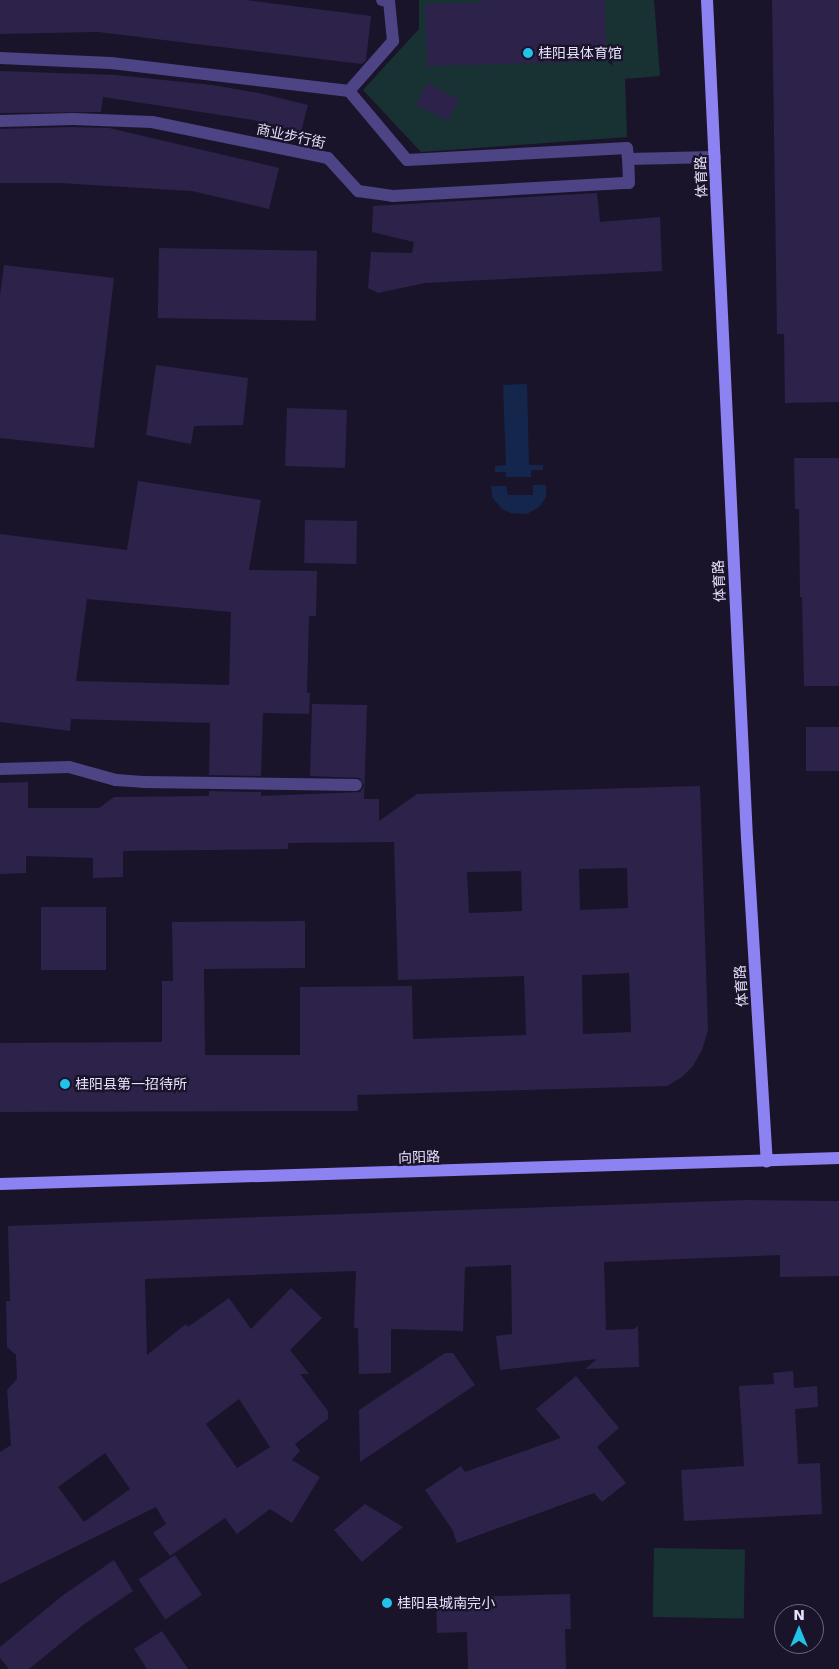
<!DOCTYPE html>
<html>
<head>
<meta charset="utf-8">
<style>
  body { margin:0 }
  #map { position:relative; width:839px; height:1669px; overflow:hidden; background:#1a142a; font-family:"DejaVu Sans","Noto Sans SC",sans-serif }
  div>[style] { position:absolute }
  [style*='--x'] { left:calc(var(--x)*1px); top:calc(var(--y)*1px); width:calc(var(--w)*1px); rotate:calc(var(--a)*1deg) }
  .green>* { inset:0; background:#183234; transform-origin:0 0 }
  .water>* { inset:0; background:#15264d }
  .building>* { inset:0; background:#2d2249; transform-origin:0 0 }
  .street>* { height:12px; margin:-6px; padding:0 6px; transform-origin:6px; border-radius:6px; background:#4c4484 }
  .secondary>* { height:12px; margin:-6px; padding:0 6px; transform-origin:6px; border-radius:6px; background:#8d82f2 }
  .dots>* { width:14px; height:14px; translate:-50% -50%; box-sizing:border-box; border:2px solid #1a142a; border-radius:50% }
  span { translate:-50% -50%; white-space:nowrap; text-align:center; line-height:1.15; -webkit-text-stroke:4.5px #1a142a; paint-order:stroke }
  .poi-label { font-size:14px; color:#e6e1fc }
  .left { translate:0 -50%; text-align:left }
  .street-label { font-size:14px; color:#e6e1fc }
  .north { position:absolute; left:774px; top:1604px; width:50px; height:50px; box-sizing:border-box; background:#1a142a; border:1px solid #6c667e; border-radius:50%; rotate:0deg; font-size:14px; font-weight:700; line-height:20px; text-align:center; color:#e6e1fc }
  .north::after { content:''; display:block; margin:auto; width:18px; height:22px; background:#21c4e8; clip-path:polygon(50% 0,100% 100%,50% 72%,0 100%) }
</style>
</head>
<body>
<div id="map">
  <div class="green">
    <i style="clip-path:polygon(419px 0,654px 0,660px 76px,625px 79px,627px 137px,421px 152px,363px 90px,419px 29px)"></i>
    <i style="left:654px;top:1548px;width:91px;height:69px;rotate:1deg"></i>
  </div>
  <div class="water">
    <i style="clip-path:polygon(527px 384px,529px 465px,543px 465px,543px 470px,531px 470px,531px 477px,506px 477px,506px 472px,495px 472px,495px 466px,506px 465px,503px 385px)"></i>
    <i style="clip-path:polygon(533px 485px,546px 485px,546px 497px,539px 507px,527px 514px,511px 513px,502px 509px,492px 497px,491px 486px,506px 486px,508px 495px,533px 495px)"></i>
  </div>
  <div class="building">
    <i style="clip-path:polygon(0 0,246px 0,371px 16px,366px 60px,362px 64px,98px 32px,0 34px)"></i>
    <i style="clip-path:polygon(482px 0,605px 0,606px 61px,427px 66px,425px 4px,482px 3px)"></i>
    <i style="clip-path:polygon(772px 0,839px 0,839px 402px,785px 403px,784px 334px,777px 334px)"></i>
    <i style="clip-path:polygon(0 71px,116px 75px,212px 85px,259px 93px,308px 105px,301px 132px,253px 120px,103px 97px,101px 112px,0 113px)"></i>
    <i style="left:427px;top:83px;width:36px;height:24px;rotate:27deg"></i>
    <i style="clip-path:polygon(73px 127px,109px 128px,279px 168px,269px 209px,192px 191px,59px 183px,0 183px,0 129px)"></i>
    <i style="clip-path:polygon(597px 193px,600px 222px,660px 217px,662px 271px,425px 283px,378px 293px,368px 288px,371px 252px,412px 253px,414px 242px,372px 232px,373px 206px)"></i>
    <i style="left:159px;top:248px;width:158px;height:70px;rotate:1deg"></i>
    <i style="clip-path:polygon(4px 265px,114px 278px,94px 448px,0 438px,0 296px)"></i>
    <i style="clip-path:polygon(156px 365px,248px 378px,243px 425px,194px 426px,191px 444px,146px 435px)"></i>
    <i style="left:287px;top:408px;width:60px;height:58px;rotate:2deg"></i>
    <i style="clip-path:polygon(794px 458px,839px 458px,839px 686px,804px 686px,802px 597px,800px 597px,799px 509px,795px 509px)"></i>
    <i style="clip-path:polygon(evenodd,138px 481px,261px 500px,249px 570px,317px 571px,316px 616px,309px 616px,307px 693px,310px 693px,309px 714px,263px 713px,261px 776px,209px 775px,210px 723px,71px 719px,70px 731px,0 722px,0 534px,127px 550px,138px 481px,87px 599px,231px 612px,229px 685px,76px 681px,87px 599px)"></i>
    <i style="left:305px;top:520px;width:52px;height:43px;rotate:1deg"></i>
    <i style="clip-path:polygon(evenodd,312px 704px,367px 705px,364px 799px,379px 799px,379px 821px,417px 794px,700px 786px,708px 1030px,702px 1050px,693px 1066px,682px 1077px,667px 1086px,357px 1095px,358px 1111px,0 1112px,0 1043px,162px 1042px,162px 981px,173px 981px,172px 922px,305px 921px,305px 968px,204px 969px,205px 1055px,300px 1055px,300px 987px,412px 986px,413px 1039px,526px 1035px,524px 976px,398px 980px,394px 842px,288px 843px,288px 849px,123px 851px,123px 877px,93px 878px,93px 858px,26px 856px,26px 873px,0 874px,0 783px,28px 782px,28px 808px,99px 808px,114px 797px,209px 796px,209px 791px,261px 792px,261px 796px,360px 792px,364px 786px,360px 778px,310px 776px,312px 704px,627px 868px,628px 908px,580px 910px,579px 869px,627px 868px,312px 704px,521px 871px,522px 911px,469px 913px,467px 872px,521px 871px,312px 704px,629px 973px,631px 1032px,583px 1034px,582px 975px,629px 973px)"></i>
    <i style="left:839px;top:727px;width:44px;height:33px;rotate:90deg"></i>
    <i style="left:41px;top:907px;width:65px;height:63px"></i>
    <i style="clip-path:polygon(evenodd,746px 1200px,839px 1201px,839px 1276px,780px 1277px,780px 1255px,604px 1262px,606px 1330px,634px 1329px,638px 1326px,639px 1367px,585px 1369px,597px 1359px,500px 1370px,496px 1336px,512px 1334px,511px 1265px,465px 1267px,463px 1331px,391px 1329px,391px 1373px,359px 1374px,358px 1328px,354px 1328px,356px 1271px,145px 1279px,147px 1355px,186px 1324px,188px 1327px,229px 1298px,251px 1329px,291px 1288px,322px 1318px,290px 1350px,309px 1374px,300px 1374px,328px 1411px,328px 1419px,295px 1444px,300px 1451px,292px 1460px,320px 1477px,292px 1523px,270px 1509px,237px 1534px,225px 1518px,170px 1556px,153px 1533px,166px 1524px,156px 1507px,0 1584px,0 1452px,11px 1445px,7px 1390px,17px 1379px,16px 1355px,7px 1347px,6px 1301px,10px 1301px,8px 1226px,746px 1200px,239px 1399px,270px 1447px,237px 1468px,206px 1424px,239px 1399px,746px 1200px,105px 1453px,130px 1489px,84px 1522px,58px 1487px,105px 1453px)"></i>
    <i style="clip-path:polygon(445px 1353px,453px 1353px,475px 1385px,360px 1462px,359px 1410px)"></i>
    <i style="clip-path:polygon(793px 1371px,794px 1388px,817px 1386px,818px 1407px,795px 1409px,798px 1464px,820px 1463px,822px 1514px,684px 1521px,681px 1470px,744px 1466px,739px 1386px,774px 1384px,773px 1373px)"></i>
    <i style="clip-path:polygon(576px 1376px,619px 1428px,597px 1447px,626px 1483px,602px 1502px,594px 1493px,457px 1543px,452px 1529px,425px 1490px,461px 1466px,465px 1472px,561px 1438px,536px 1409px)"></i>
    <i style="clip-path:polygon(365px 1504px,403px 1527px,362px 1562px,334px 1530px)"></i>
    <i style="left:175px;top:1555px;width:48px;height:44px;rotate:56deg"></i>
    <i style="clip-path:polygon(114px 1560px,133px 1591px,83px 1625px,29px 1669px,9px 1669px,0 1658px,0 1647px,62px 1596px)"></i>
    <i style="clip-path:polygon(570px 1594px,571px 1629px,565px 1629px,566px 1669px,468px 1669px,467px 1632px,437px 1633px,436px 1598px)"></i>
    <i style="clip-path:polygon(162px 1631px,188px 1669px,147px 1669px,134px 1649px)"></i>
  </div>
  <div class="street">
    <i style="--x:0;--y:58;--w:111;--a:2.6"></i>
    <i style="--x:111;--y:63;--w:240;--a:6.7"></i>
    <i style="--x:349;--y:91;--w:90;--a:50"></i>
    <i style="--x:407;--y:160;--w:220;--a:-3.1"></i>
    <i style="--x:627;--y:148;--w:11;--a:85"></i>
    <i style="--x:628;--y:159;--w:87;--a:-1.3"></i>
    <i style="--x:349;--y:91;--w:67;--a:-48.7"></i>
    <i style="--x:393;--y:41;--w:40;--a:-95.7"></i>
    <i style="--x:389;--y:1;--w:7;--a:-172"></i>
    <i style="--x:0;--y:121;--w:73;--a:-1.6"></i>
    <i style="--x:73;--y:119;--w:79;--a:2.2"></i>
    <i style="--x:152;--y:122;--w:180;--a:11.6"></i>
    <i style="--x:328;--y:158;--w:45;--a:47.7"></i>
    <i style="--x:358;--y:191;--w:35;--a:8"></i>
    <i style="--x:393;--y:196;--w:236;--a:-3.2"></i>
    <i style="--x:629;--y:183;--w:24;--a:-92"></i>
    <i style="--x:0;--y:769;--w:69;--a:-1.7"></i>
    <i style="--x:69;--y:767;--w:49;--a:15.5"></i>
    <i style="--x:116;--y:780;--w:27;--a:4"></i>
    <i style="--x:143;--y:782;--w:213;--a:0.8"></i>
  </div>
  <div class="secondary">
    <i style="--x:707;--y:0;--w:839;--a:87.27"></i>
    <i style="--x:747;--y:838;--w:324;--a:86.5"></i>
    <i style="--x:0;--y:1184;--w:839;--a:-1.77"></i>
  </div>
  <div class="dots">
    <i style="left:528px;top:53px;background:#21c4e8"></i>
    <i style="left:65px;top:1084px;background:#21c4e8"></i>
    <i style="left:387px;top:1603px;background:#21c4e8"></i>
  </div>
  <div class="poi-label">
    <span class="left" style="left:538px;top:53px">桂阳县体育馆</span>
    <span class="left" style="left:75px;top:1084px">桂阳县第一招待所</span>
    <span class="left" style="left:397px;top:1603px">桂阳县城南完小</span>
  </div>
  <div class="street-label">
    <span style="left:291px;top:136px;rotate:12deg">商业步行街</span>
    <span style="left:701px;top:177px;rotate:-92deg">体育路</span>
    <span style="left:719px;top:581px;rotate:-93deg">体育路</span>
    <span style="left:741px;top:986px;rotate:-94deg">体育路</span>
    <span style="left:419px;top:1157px;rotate:-2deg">向阳路</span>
  </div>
  <div class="north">N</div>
</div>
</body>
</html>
